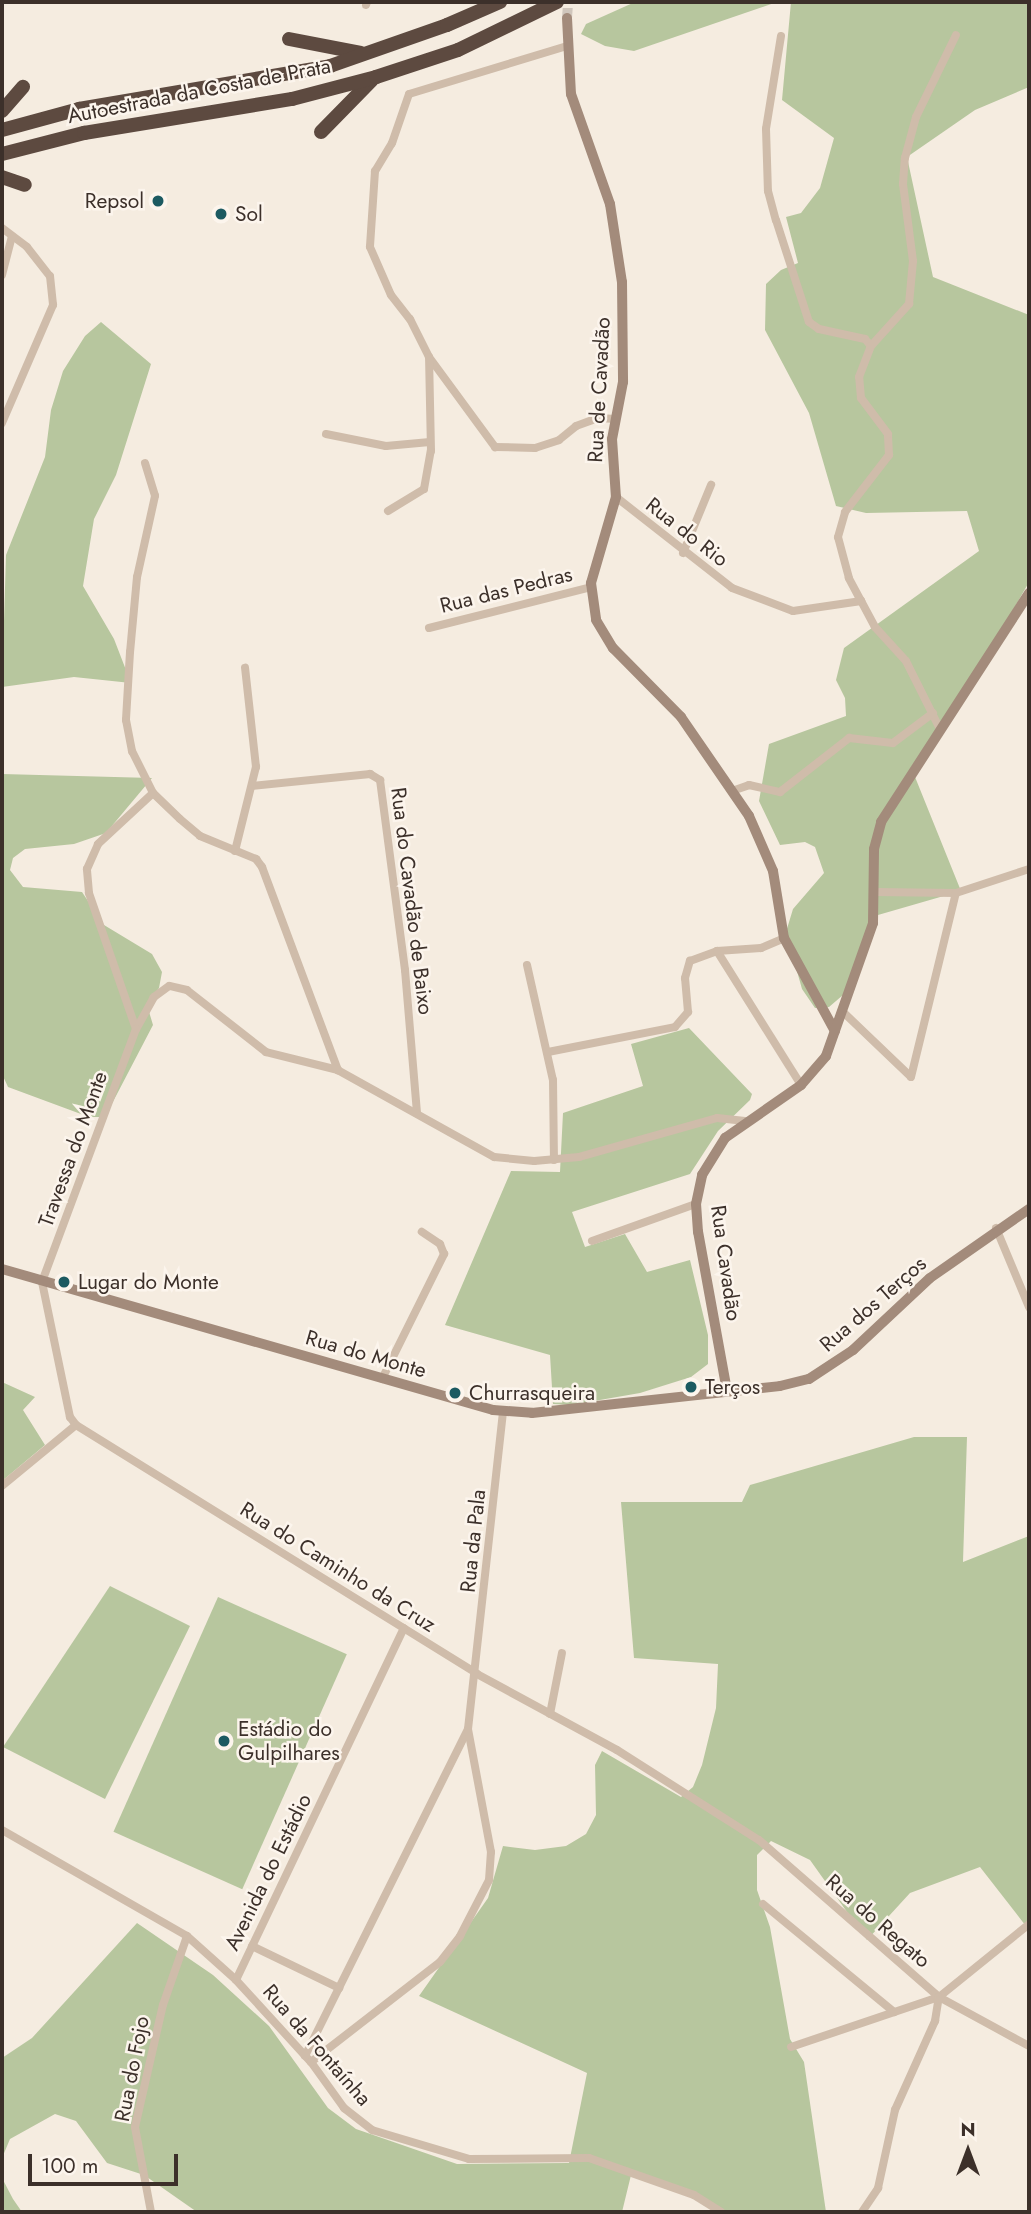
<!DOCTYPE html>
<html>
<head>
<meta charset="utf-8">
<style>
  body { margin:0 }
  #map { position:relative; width:1031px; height:2214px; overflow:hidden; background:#f5ece0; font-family:Jost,sans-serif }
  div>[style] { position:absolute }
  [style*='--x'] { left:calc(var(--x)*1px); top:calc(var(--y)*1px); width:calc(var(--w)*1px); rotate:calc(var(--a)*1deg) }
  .green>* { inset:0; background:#b7c69e; transform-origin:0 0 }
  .secondary-tunnel>* { height:10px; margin-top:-5px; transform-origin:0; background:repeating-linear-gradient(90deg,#d0c6bc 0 10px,transparent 0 15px) }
  .street>* { height:8px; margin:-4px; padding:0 4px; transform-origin:4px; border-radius:4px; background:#cfbcaa }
  .secondary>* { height:10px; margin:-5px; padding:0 5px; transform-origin:5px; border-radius:5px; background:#a38b7b }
  .highway>* { height:14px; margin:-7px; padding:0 7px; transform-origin:7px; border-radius:7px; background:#5d4a40 }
  .dots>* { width:19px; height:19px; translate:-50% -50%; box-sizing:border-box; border:4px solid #fcf5ed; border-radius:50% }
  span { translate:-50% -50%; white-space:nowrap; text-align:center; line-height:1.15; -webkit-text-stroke:5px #fcf5ed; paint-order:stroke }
  .street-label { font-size:21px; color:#3c302a }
  .poi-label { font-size:21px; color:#3c302a }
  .right { translate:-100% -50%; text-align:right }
  .left { translate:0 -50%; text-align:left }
  .frame { position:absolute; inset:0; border:4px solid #3c302a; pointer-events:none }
  .north { position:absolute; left:933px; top:2116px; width:70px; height:70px; -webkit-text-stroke:5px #fcf5ed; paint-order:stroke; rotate:0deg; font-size:19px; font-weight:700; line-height:28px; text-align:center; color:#3c302a }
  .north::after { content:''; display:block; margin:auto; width:24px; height:32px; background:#3c302a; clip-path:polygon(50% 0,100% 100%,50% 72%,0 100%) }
  .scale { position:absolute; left:28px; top:2154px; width:150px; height:32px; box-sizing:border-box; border:4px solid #3c302a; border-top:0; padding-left:9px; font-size:21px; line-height:24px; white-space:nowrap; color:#3c302a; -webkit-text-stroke:5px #fcf5ed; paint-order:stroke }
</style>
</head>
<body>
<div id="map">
  <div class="green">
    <i style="clip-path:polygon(635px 2px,777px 2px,634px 51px,605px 46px,581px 34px,586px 24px)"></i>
    <i style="clip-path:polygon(791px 2px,1029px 2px,1029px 87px,975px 110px,907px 157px,933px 277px,1029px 315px,1029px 582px,957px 708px,911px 767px,961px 891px,878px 915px,843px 995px,829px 1007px,815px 1008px,802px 989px,786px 932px,793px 909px,824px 873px,815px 847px,805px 842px,780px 845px,759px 801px,769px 744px,846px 716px,845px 698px,836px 680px,844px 648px,979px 551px,967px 511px,866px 513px,836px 506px,809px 413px,765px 330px,766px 284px,781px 270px,798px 263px,786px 217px,801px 213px,820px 188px,834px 138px,782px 100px)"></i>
    <i style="clip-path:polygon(101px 322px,151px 364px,116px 475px,94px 519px,83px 586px,114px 639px,131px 683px,74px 677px,2px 687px,6px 555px,45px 457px,51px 410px,63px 371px,85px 336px)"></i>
    <i style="clip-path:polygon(2px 774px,152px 778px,106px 833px,74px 844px,25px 849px,13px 858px,10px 870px,23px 887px,82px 892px,104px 925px,152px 954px,162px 972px,159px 988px,147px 1005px,153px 1025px,105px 1117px,89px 1117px,8px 1087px,2px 1074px)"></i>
    <i style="clip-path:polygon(689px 1028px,752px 1094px,750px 1100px,718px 1131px,690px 1174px,572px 1212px,585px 1247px,625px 1234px,647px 1272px,690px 1260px,708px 1335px,708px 1364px,691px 1377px,640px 1393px,571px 1405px,553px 1404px,550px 1355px,445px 1325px,511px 1171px,560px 1172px,563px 1113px,643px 1086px,631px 1044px)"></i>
    <i style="clip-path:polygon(2px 1382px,35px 1397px,23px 1410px,45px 1445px,2px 1481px)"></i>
    <i style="clip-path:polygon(914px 1437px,967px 1437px,963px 1562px,1029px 1536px,1029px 1930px,980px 1867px,910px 1893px,867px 1940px,810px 1860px,771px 1841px,757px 1855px,757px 1890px,770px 1927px,790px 2039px,804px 2062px,826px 2212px,724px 2212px,632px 2171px,622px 2212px,197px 2212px,144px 2175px,107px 2163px,76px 2121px,55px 2114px,10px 2139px,2px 2158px,2px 2058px,32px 2038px,137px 1923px,213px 1975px,269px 2026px,328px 2108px,356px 2129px,457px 2164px,569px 2163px,587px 2073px,419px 1996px,488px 1898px,503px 1846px,535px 1850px,566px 1846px,586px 1834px,596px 1815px,595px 1765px,602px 1751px,681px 1797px,693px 1787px,702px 1765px,716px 1708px,718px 1664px,634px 1658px,621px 1502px,742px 1502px,750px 1485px)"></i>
    <i style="clip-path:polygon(110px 1586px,190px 1626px,105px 1799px,3px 1747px)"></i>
    <i style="left:218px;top:1597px;width:141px;height:257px;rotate:24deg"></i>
    <i style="clip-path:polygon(2px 2178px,13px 2199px,22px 2212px,2px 2212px)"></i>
  </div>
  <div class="secondary-tunnel">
    <i style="--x:567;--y:18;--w:16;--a:-86"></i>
  </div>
  <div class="street">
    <i style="--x:366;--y:5;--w:3;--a:-72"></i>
    <i style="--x:781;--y:36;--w:94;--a:99.2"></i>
    <i style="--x:766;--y:129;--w:62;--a:88.2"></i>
    <i style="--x:768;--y:191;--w:30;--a:75"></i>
    <i style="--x:776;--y:220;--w:107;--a:72.1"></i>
    <i style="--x:809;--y:322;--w:12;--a:35"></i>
    <i style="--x:819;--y:329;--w:47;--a:12.3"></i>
    <i style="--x:865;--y:339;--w:9;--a:49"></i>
    <i style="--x:567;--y:46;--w:165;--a:163.1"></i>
    <i style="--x:409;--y:94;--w:52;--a:109.1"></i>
    <i style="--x:392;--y:143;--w:33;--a:121"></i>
    <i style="--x:375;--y:171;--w:76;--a:93.8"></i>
    <i style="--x:370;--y:247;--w:52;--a:66.4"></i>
    <i style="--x:391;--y:295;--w:31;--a:52"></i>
    <i style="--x:410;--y:319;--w:42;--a:63.4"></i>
    <i style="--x:429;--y:357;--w:112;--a:53.7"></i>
    <i style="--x:495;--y:447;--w:40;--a:1.4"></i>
    <i style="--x:535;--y:448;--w:25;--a:-18"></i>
    <i style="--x:559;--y:440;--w:22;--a:-39"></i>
    <i style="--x:576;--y:426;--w:23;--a:-20"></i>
    <i style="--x:598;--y:418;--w:18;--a:3"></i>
    <i style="--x:2;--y:228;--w:31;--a:37"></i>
    <i style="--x:27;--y:247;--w:37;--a:52"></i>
    <i style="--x:50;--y:276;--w:29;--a:84"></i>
    <i style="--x:53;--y:305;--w:129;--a:113.4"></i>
    <i style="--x:2;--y:275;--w:40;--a:-75.6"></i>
    <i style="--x:326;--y:434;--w:61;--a:11.3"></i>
    <i style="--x:386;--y:446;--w:44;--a:-5.2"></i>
    <i style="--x:145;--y:463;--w:34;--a:73"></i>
    <i style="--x:155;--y:496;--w:83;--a:102.5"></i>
    <i style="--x:137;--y:577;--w:75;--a:95.3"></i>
    <i style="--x:130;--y:652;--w:68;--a:93.4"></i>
    <i style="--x:126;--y:720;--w:32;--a:79"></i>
    <i style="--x:132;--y:751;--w:47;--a:63.4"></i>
    <i style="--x:153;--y:793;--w:37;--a:44"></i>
    <i style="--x:180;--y:819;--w:26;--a:40"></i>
    <i style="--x:200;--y:836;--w:61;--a:22.3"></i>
    <i style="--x:256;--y:859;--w:10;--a:53"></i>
    <i style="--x:262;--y:867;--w:217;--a:69.5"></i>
    <i style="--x:616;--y:497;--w:147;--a:38.1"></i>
    <i style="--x:732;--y:588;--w:65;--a:20.7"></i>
    <i style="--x:793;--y:611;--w:69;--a:-8.4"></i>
    <i style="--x:388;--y:511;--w:42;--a:-31.4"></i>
    <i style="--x:424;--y:489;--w:39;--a:-80"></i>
    <i style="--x:431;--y:451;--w:94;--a:-91.2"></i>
    <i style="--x:683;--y:553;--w:74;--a:-67.6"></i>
    <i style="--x:429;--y:628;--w:167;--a:-14.2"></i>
    <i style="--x:940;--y:729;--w:76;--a:-116.6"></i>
    <i style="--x:906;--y:661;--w:46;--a:-132.4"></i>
    <i style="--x:875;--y:627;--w:30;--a:-118"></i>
    <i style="--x:861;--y:601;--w:26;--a:-118"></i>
    <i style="--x:849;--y:578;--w:42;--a:-105"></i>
    <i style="--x:838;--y:537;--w:26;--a:-74"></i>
    <i style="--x:845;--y:512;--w:72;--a:-52.3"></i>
    <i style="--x:889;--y:455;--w:21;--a:-93"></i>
    <i style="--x:888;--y:434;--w:45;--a:-126.9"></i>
    <i style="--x:861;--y:398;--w:21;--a:-95"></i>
    <i style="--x:859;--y:377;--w:33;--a:-69"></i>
    <i style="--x:871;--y:346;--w:57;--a:-47.9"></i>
    <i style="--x:909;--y:304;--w:43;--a:-84.7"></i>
    <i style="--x:913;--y:261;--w:78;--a:-97.4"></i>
    <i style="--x:903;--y:184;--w:26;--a:-86"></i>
    <i style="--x:905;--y:158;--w:42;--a:-75"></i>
    <i style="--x:916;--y:117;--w:91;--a:-64"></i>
    <i style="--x:252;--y:786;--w:119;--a:-5.8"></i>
    <i style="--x:370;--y:774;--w:12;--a:31"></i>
    <i style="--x:380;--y:780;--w:192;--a:82.5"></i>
    <i style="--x:405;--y:970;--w:144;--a:85.2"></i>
    <i style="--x:732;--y:791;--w:18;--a:-19"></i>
    <i style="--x:749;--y:785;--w:32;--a:13"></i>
    <i style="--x:780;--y:792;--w:88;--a:-38"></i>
    <i style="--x:849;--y:738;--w:44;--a:6.5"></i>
    <i style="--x:893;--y:743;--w:50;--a:-36.9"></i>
    <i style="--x:235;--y:851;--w:87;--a:-76"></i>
    <i style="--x:256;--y:767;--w:100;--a:-96.3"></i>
    <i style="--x:875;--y:892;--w:81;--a:0.7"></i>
    <i style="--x:956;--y:893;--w:77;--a:-18.2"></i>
    <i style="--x:717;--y:951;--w:158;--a:57.9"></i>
    <i style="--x:527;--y:965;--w:118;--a:77.3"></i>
    <i style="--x:553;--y:1080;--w:80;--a:89.3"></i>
    <i style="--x:842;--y:1011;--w:95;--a:43.7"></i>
    <i style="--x:911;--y:1077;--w:189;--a:-76.3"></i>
    <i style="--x:136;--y:1029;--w:144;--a:-109.1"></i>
    <i style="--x:89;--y:893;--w:24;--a:-95"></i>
    <i style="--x:87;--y:869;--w:27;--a:-66"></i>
    <i style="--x:98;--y:844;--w:75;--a:-42.8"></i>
    <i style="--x:548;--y:1052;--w:129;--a:-11.1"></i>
    <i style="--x:675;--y:1027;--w:20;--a:-49"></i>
    <i style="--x:688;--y:1012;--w:34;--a:-95"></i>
    <i style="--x:685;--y:978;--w:18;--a:-74"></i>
    <i style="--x:690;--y:961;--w:29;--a:-20"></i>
    <i style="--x:717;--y:951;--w:44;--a:-3.9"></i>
    <i style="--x:761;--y:948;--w:25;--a:-23"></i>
    <i style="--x:745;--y:1121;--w:28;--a:-174"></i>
    <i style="--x:717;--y:1118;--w:143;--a:164.2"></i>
    <i style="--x:579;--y:1157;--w:45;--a:174.9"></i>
    <i style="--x:534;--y:1161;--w:40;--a:-174.3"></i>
    <i style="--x:494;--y:1157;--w:179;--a:-150.9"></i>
    <i style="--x:338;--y:1070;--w:74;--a:-166"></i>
    <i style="--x:266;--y:1052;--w:100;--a:-141.9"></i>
    <i style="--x:187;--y:990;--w:18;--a:-167"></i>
    <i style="--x:169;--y:986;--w:19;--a:144"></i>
    <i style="--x:154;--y:997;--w:37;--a:119"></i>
    <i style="--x:136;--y:1029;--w:270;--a:110.4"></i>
    <i style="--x:42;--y:1282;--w:138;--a:78.3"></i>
    <i style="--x:70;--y:1417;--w:10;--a:53"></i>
    <i style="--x:76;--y:1425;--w:472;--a:31.8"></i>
    <i style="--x:477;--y:1674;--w:159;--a:28.5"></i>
    <i style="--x:617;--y:1750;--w:168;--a:32.4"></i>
    <i style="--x:759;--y:1840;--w:239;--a:41.1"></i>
    <i style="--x:939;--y:1997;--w:102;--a:28.6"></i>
    <i style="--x:996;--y:1228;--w:86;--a:67.3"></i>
    <i style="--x:592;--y:1241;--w:110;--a:-19.6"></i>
    <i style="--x:382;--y:1379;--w:140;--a:-63.6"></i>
    <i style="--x:444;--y:1254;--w:11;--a:-112"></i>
    <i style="--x:440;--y:1244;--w:22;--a:-146"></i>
    <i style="--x:2;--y:1486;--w:96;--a:-39.5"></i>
    <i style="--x:550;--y:1714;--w:62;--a:-78.9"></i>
    <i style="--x:2;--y:1830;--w:213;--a:29.8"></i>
    <i style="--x:187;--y:1936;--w:66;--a:41.9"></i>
    <i style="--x:236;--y:1980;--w:111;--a:47.6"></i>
    <i style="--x:311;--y:2062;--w:57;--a:54.3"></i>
    <i style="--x:344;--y:2108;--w:36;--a:38"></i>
    <i style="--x:372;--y:2130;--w:101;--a:16.6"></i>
    <i style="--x:469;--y:2159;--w:120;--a:-0.5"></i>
    <i style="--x:589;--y:2158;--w:111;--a:19.4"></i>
    <i style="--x:694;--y:2195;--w:32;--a:32"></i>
    <i style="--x:763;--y:1904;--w:170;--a:39.5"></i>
    <i style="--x:252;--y:1946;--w:97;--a:25.8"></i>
    <i style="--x:236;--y:1980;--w:390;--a:-64.5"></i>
    <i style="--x:791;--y:2047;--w:156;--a:-18.7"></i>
    <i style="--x:939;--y:1997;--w:116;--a:-39"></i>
    <i style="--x:305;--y:2056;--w:365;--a:-63.5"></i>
    <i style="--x:311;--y:2062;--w:163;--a:-37.8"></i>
    <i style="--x:440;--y:1962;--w:33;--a:-52"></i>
    <i style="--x:460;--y:1936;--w:63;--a:-62.6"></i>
    <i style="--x:489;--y:1880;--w:28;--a:-86"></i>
    <i style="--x:491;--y:1852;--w:125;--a:-100.6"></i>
    <i style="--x:468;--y:1729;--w:319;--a:-83.7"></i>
    <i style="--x:151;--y:2212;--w:86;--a:-100.7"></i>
    <i style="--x:135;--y:2127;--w:125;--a:-77.1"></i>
    <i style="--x:163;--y:2005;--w:73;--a:-70.8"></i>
    <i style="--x:862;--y:2212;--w:29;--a:-56"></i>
    <i style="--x:878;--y:2188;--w:80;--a:-77.7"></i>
    <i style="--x:895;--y:2110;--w:98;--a:-65.8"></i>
    <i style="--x:935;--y:2021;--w:24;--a:-81"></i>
  </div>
  <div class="secondary">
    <i style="--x:567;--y:18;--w:76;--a:87"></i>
    <i style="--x:571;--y:94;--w:117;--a:70.5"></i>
    <i style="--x:610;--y:204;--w:79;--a:81.3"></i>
    <i style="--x:622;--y:282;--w:100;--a:89.4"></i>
    <i style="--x:623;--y:382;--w:58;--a:100.9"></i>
    <i style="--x:612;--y:439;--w:58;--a:86.1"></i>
    <i style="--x:616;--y:497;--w:90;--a:106.2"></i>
    <i style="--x:591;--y:583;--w:37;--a:82"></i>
    <i style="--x:596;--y:620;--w:33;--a:59"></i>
    <i style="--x:613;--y:648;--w:97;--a:45.4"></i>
    <i style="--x:681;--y:717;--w:120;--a:55.5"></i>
    <i style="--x:749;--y:816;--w:60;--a:66.4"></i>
    <i style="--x:773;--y:871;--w:68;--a:80.7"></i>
    <i style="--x:784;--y:938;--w:106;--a:61.3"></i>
    <i style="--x:2;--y:1269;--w:511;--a:16.02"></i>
    <i style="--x:493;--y:1410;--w:39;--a:4"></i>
    <i style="--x:532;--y:1413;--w:249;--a:-6.2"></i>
    <i style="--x:780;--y:1386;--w:30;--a:-14"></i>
    <i style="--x:809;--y:1379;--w:53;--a:-33.4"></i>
    <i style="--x:853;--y:1350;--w:105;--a:-43.1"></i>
    <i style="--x:930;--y:1278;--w:121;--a:-34.9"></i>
    <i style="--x:727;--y:1391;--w:162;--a:-100.3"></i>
    <i style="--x:698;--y:1232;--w:28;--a:-94"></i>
    <i style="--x:696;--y:1204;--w:30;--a:-78"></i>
    <i style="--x:702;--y:1175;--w:44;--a:-58.1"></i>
    <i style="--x:725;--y:1138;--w:93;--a:-34.9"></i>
    <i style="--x:801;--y:1085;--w:38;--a:-49"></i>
    <i style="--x:826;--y:1056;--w:141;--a:-70.5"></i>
    <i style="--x:873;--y:923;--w:74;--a:-89.2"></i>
    <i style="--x:874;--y:849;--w:28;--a:-75"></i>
    <i style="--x:881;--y:822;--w:273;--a:-57.1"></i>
  </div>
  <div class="highway">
    <i style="--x:289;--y:39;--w:73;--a:11"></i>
    <i style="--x:2;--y:111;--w:32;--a:-49"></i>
    <i style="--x:2;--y:130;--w:80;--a:-15.3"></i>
    <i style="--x:79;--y:109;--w:255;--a:-9.7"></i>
    <i style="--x:330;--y:66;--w:124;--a:-19.3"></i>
    <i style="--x:447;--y:25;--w:58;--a:-23.5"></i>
    <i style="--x:321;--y:132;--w:73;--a:-45.6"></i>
    <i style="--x:2;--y:154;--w:85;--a:-14.4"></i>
    <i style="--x:84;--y:133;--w:211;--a:-9.3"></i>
    <i style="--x:292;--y:99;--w:87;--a:-14.7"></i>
    <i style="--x:376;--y:77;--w:86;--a:-18.2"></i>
    <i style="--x:458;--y:50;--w:110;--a:-25.9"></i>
    <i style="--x:2;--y:177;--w:24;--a:19"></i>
  </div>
  <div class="dots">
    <i style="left:158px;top:201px;background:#1c5a61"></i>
    <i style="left:221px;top:214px;background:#1c5a61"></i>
    <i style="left:64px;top:1282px;background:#1c5a61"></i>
    <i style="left:691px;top:1387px;background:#1c5a61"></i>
    <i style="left:455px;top:1393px;background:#1c5a61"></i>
    <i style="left:224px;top:1741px;background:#1c5a61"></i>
  </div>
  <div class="street-label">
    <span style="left:199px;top:91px;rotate:-11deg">Autoestrada da Costa de Prata</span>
    <span style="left:599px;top:390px;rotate:-87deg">Rua de Cavadão</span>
    <span style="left:687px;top:532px;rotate:38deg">Rua do Rio</span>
    <span style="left:506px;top:590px;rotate:-14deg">Rua das Pedras</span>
    <span style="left:412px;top:901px;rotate:83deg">Rua do Cavadão de Baixo</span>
    <span style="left:73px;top:1149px;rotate:-70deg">Travessa do Monte</span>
    <span style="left:726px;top:1263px;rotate:82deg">Rua Cavadão</span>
    <span style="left:873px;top:1304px;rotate:-41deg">Rua dos Terços</span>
    <span style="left:366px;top:1354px;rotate:16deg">Rua do Monte</span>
    <span style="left:473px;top:1541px;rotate:-84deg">Rua da Pala</span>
    <span style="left:338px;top:1567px;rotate:32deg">Rua do Caminho da Cruz</span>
    <span style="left:268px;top:1872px;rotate:-64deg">Avenida do Estádio</span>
    <span style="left:878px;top:1921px;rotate:41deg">Rua do Regato</span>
    <span style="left:317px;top:2045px;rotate:49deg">Rua da Fontaínha</span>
    <span style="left:132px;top:2069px;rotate:-79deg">Rua do Fojo</span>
  </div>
  <div class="poi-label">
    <span class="right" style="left:144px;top:201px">Repsol</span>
    <span class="left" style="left:235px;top:214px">Sol</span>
    <span class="left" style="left:78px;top:1282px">Lugar do Monte</span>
    <span class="left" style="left:705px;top:1387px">Terços</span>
    <span class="left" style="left:469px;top:1393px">Churrasqueira</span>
    <span class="left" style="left:238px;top:1741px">Estádio do<br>Gulpilhares</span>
  </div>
  <div class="frame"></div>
  <div class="north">N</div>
  <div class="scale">100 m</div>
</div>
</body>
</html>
